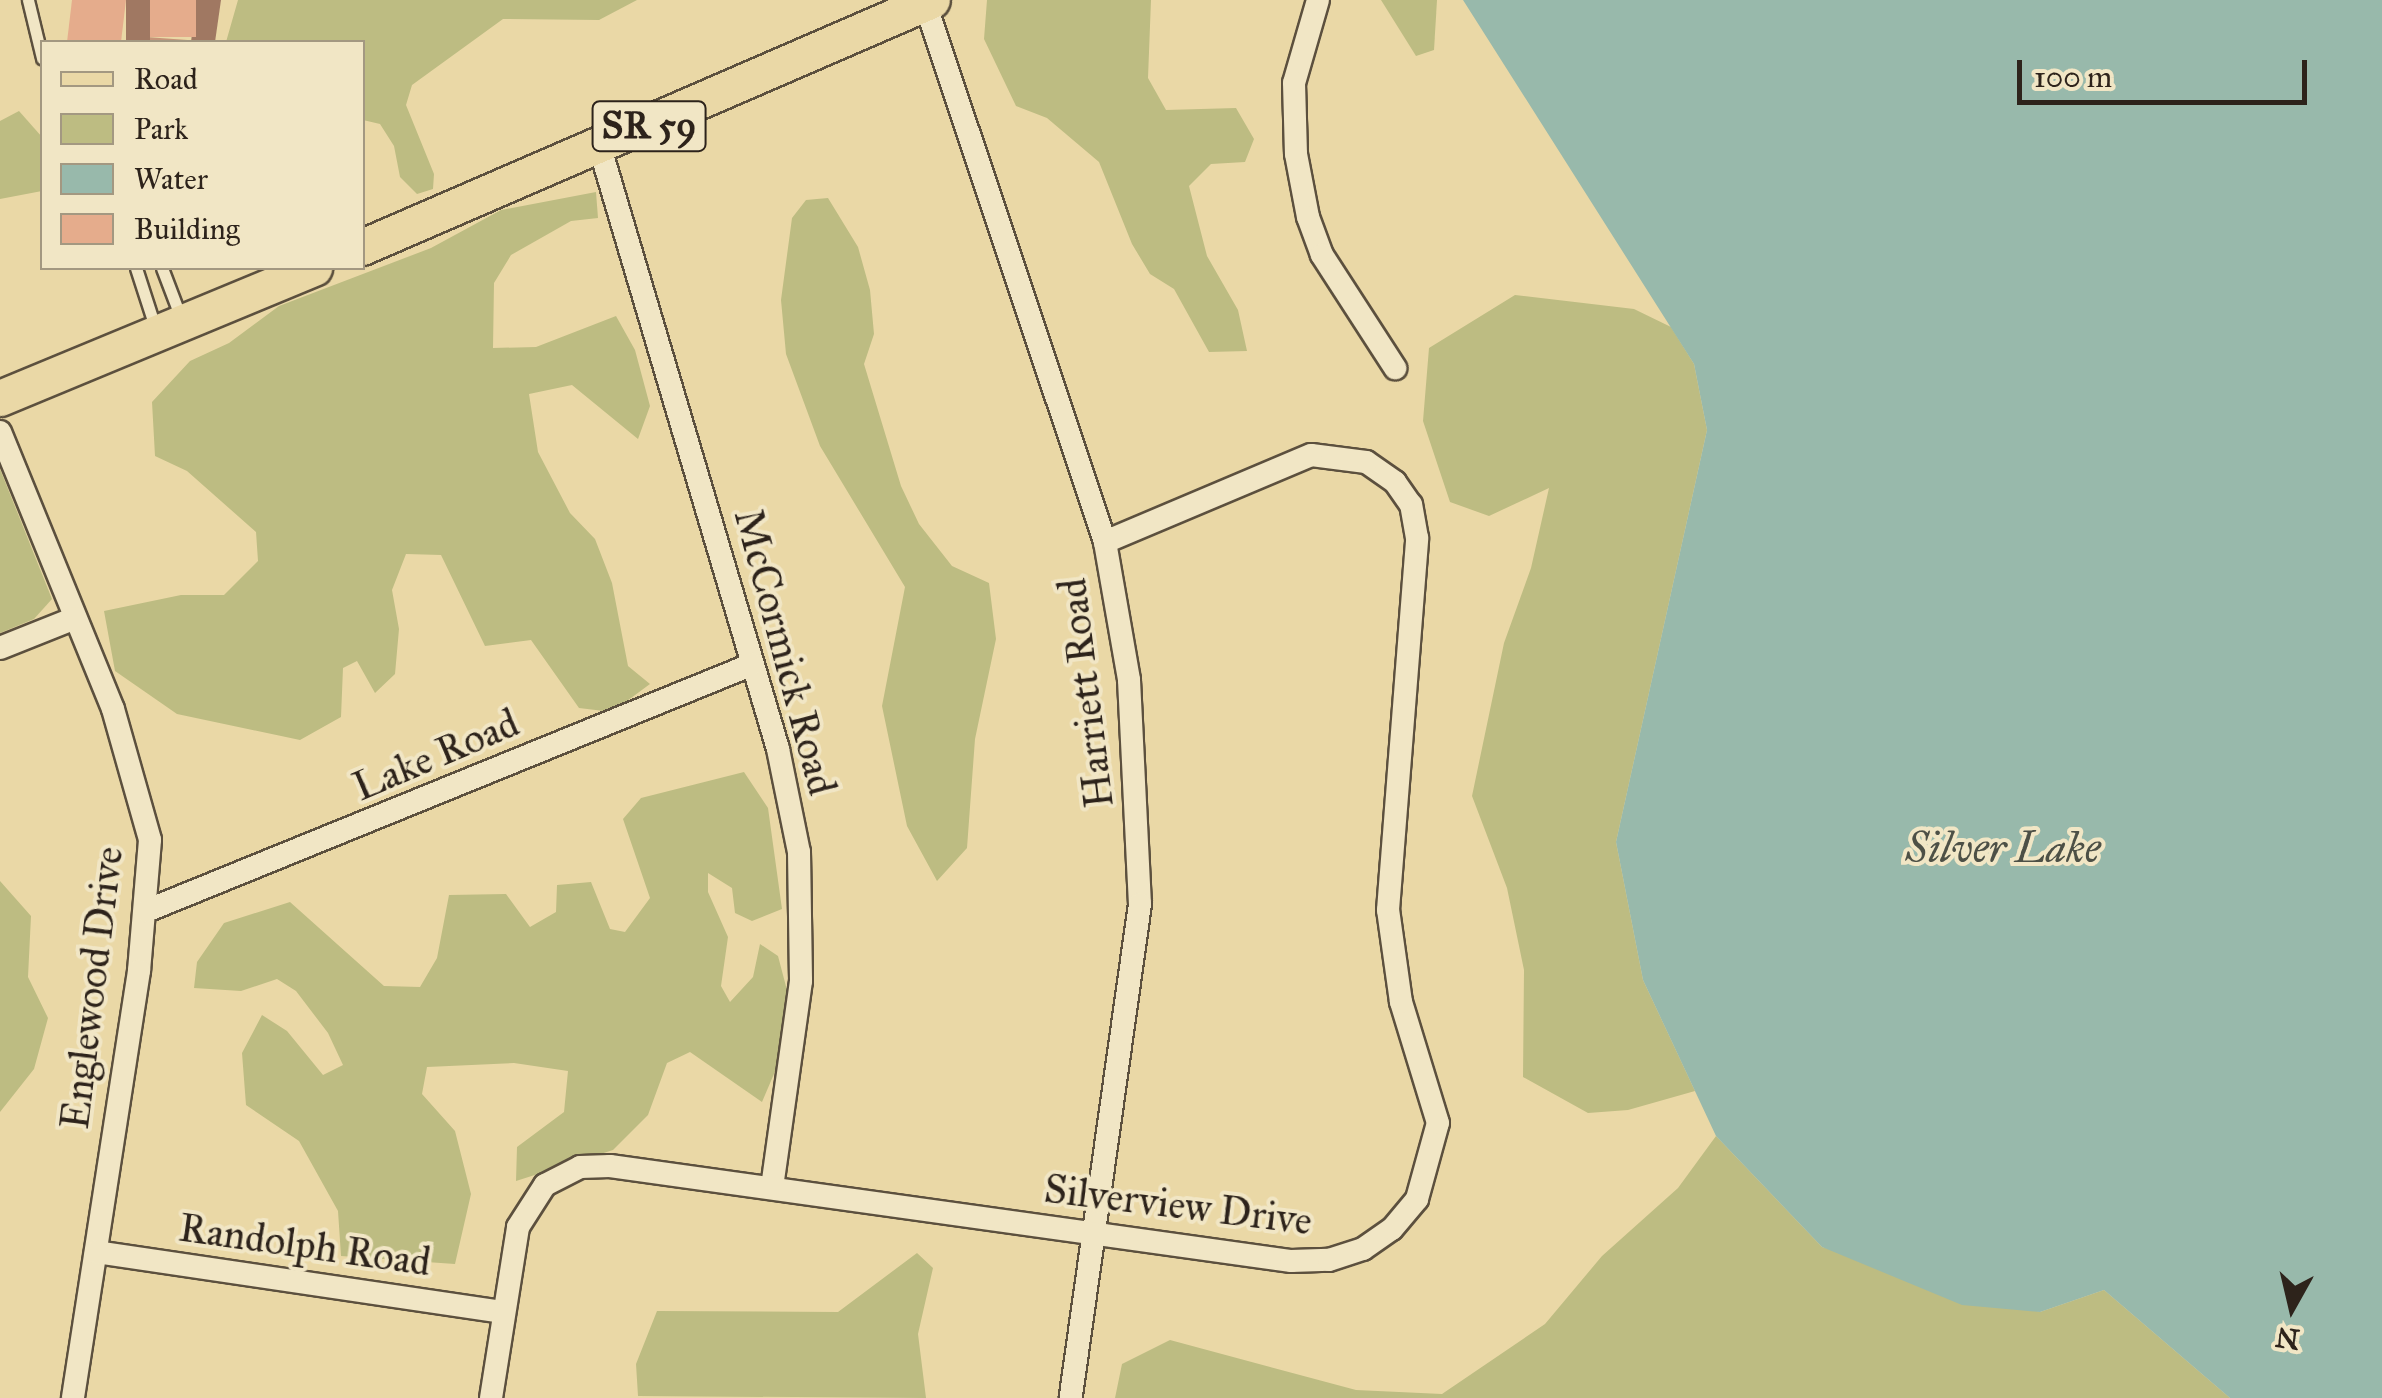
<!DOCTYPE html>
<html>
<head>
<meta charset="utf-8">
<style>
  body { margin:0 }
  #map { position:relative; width:2382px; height:1398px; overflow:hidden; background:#ead8a6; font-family:"IM FELL Great Primer",serif }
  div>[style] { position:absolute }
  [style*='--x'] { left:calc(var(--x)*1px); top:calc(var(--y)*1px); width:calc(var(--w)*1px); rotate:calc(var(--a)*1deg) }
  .green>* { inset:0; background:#bdbc82 }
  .water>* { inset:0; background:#98b9ab }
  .roads { filter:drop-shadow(2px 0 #5c503e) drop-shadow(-2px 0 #5c503e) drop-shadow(0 2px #5c503e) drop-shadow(0 -2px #5c503e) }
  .service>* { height:11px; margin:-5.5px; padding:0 5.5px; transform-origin:5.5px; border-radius:5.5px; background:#f1e6c5 }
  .minor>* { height:22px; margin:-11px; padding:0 11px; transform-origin:11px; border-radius:11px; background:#f1e6c5 }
  .primary>* { height:35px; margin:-17.5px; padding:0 17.5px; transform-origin:17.5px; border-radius:17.5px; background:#ead8a6 }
  .wall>* { inset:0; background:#c59478 }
  .shaded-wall>* { inset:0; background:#a07862; transform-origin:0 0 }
  .building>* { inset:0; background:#e5ac8c; transform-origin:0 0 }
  span { translate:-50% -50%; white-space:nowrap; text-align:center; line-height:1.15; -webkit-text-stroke:8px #f1e6c5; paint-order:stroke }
  .shield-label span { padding:2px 8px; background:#f1e6c5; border:2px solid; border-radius:8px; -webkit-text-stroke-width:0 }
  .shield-label { font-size:38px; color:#2d231b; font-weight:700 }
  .street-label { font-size:40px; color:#2d231b }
  .water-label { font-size:42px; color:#4d5046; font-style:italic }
  .legend { position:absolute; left:40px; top:40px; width:325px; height:230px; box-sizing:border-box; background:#f1e6c5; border:2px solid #a39881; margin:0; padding:12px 18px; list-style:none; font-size:30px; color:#2d231b }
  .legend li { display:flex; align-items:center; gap:20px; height:50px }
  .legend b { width:50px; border:2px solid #a39881 }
  .north { position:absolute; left:2242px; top:1258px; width:100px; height:100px; -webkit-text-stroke:8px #f1e6c5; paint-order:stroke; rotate:188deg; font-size:28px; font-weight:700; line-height:40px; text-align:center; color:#2d231b }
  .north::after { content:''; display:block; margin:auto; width:35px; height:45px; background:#2d231b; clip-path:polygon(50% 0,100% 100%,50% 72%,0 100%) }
  .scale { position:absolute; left:2017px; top:60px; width:290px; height:45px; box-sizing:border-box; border:5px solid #2d231b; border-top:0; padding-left:12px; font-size:30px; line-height:35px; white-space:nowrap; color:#2d231b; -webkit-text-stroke:8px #f1e6c5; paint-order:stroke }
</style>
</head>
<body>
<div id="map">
  <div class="green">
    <i style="clip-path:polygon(238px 0,637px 0,599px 20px,503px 19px,412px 85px,406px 105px,434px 174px,433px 189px,417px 194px,400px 177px,394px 146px,380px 124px,363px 120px,362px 42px,226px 42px)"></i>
    <i style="clip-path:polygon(987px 0,1151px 0,1148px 78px,1166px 110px,1236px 108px,1254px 139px,1245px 162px,1211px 164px,1189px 186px,1207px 256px,1238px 310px,1247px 351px,1209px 352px,1174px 289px,1150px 274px,1132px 244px,1099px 162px,1047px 118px,1016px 106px,984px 39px)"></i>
    <i style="clip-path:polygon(1381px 0,1437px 0,1434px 50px,1416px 56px)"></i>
    <i style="clip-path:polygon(19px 111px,42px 137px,42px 191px,0 199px,0 121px)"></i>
    <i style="clip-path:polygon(596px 192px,598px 218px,571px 221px,511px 255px,494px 283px,493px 348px,536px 347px,616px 316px,635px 350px,650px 406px,638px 439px,572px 385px,529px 394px,538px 452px,570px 513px,595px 539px,612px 583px,628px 666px,650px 684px,612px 712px,579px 708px,531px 640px,485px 646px,441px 555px,406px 554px,392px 590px,399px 629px,395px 674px,375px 693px,357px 661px,343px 668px,341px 717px,300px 740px,177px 714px,115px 671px,104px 611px,181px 595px,224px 595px,258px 561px,256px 532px,187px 471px,155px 456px,152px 402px,190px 361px,229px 343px,279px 306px,431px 248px,501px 210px)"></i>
    <i style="clip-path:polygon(828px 198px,858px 247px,870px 290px,874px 334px,864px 364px,901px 486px,919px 524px,952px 566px,989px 583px,996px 639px,975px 739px,967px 848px,937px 881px,907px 826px,882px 706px,905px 587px,820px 446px,786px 354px,781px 300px,792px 218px,806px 200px)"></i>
    <i style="clip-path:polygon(1515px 295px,1634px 309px,1671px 327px,1694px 364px,1707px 430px,1616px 842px,1643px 980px,1695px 1091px,1628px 1110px,1588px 1113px,1523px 1077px,1524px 970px,1507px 888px,1472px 796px,1504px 643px,1531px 568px,1549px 488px,1489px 516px,1450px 502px,1423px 421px,1429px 348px)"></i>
    <i style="clip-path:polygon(0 469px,52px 599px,34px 619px,0 633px)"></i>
    <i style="clip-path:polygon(744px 772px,768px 808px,782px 909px,752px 921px,735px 913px,732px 888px,708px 873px,708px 892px,728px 937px,721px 986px,730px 1002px,753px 977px,760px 944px,778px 956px,788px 994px,785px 1048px,762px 1102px,690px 1052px,667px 1063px,648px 1115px,613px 1150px,516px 1181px,517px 1147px,564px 1112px,568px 1071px,514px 1063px,427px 1067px,422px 1094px,455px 1131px,471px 1194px,455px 1264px,341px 1256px,338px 1211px,299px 1141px,246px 1105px,242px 1053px,262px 1015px,287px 1031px,323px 1075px,343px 1065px,328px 1033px,296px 991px,277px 979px,241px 991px,194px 988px,197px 962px,224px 923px,290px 902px,384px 986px,420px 987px,437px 958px,449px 895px,506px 894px,530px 927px,556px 912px,557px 885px,591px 882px,610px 929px,625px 932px,650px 898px,623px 819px,641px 798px)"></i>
    <i style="clip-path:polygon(0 881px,31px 916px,28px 977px,48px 1018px,34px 1069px,0 1112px)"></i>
    <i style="clip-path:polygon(1716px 1136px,1822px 1247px,2040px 1312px,2104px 1290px,2230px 1398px,1115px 1398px,1122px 1364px,1170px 1340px,1356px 1390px,1442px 1394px,1545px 1324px,1602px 1256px,1678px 1188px)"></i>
    <i style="clip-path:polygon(917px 1253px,933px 1268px,918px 1334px,926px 1398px,638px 1396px,636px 1364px,657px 1311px,838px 1312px)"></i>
  </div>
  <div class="water">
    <i style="clip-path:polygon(1463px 0,2382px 0,2382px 1398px,2230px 1398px,2104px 1290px,2040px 1312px,1962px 1305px,1822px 1247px,1716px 1136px,1643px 980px,1616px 842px,1707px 430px,1694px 364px)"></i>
  </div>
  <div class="roads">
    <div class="service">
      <i style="--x:28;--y:0;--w:60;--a:76.4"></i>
      <i style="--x:136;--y:268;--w:65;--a:72.1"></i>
      <i style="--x:162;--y:268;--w:53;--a:69.2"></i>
    </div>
    <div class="minor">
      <i style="--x:924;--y:0;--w:571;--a:71.53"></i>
      <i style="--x:1105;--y:542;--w:140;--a:80.1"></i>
      <i style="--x:1129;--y:680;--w:224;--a:87.2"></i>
      <i style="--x:1140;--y:904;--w:499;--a:98"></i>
      <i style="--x:1318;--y:0;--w:86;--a:106.1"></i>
      <i style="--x:1294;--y:83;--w:71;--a:88.4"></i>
      <i style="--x:1296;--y:154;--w:64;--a:79.2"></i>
      <i style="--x:1308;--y:217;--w:40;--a:69.8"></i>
      <i style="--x:1322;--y:255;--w:135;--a:57.1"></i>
      <i style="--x:600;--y:148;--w:627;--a:73.5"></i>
      <i style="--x:778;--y:749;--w:105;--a:78.5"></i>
      <i style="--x:799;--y:852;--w:129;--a:89.1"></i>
      <i style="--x:801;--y:981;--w:209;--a:98"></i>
      <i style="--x:0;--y:432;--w:299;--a:67.8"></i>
      <i style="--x:113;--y:709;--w:136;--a:74.2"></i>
      <i style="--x:150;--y:840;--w:131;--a:94.8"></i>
      <i style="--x:139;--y:971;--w:432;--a:98.8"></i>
      <i style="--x:0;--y:648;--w:81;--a:-21.8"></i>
      <i style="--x:146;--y:911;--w:655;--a:-22.14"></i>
      <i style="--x:96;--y:1252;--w:411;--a:8.4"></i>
      <i style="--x:491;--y:1398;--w:173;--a:-81"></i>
      <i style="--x:518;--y:1227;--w:50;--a:-57.3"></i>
      <i style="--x:545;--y:1185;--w:39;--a:-27"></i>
      <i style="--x:580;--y:1167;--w:30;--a:-2"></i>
      <i style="--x:610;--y:1166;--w:688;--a:7.94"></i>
      <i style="--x:1291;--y:1261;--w:38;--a:-2"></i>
      <i style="--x:1329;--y:1260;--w:36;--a:-18"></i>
      <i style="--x:1363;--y:1249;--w:35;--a:-35"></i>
      <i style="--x:1392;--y:1229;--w:39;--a:-50"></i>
      <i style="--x:1417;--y:1199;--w:79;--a:-74.6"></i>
      <i style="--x:1438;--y:1123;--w:127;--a:-107"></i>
      <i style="--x:1401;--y:1002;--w:93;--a:-98"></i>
      <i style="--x:1388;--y:910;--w:373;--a:-85.5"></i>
      <i style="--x:1417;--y:538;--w:34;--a:-100"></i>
      <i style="--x:1411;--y:505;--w:28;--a:-125"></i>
      <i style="--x:1395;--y:482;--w:35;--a:-145"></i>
      <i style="--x:1366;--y:462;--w:55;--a:-172.7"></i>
      <i style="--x:1311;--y:455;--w:224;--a:157.1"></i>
    </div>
    <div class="primary">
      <i style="--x:362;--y:247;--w:621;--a:-23.43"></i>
      <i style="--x:0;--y:398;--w:340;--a:-22.5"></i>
    </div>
  </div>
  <div class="wall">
    <i style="clip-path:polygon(146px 37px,215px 42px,150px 42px)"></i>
  </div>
  <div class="shaded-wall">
    <i style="left:126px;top:0;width:24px;height:42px"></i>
    <i style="clip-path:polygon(196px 0,221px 0,215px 42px,191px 42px)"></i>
  </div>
  <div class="building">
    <i style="clip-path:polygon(72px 0,126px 0,121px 42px,67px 42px)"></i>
    <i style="left:150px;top:0;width:46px;height:37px"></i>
  </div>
  <div class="shield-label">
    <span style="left:649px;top:126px">SR 59</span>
  </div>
  <div class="street-label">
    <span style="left:785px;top:652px;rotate:75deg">McCormick Road</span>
    <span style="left:1086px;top:693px;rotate:-97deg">Harriett Road</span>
    <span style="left:436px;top:755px;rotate:-23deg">Lake Road</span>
    <span style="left:92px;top:988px;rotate:-83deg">Englewood Drive</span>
    <span style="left:1178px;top:1205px;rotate:7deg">Silverview Drive</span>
    <span style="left:305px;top:1245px;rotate:8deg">Randolph Road</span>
  </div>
  <div class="water-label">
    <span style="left:2003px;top:848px">Silver Lake</span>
  </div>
  <ul class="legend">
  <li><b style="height:12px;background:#ead8a6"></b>Road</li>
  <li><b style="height:28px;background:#bdbc82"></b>Park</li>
  <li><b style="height:28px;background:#98b9ab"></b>Water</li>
  <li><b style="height:28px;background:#e5ac8c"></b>Building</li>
  </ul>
  <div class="north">N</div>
  <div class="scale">100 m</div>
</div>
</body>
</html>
